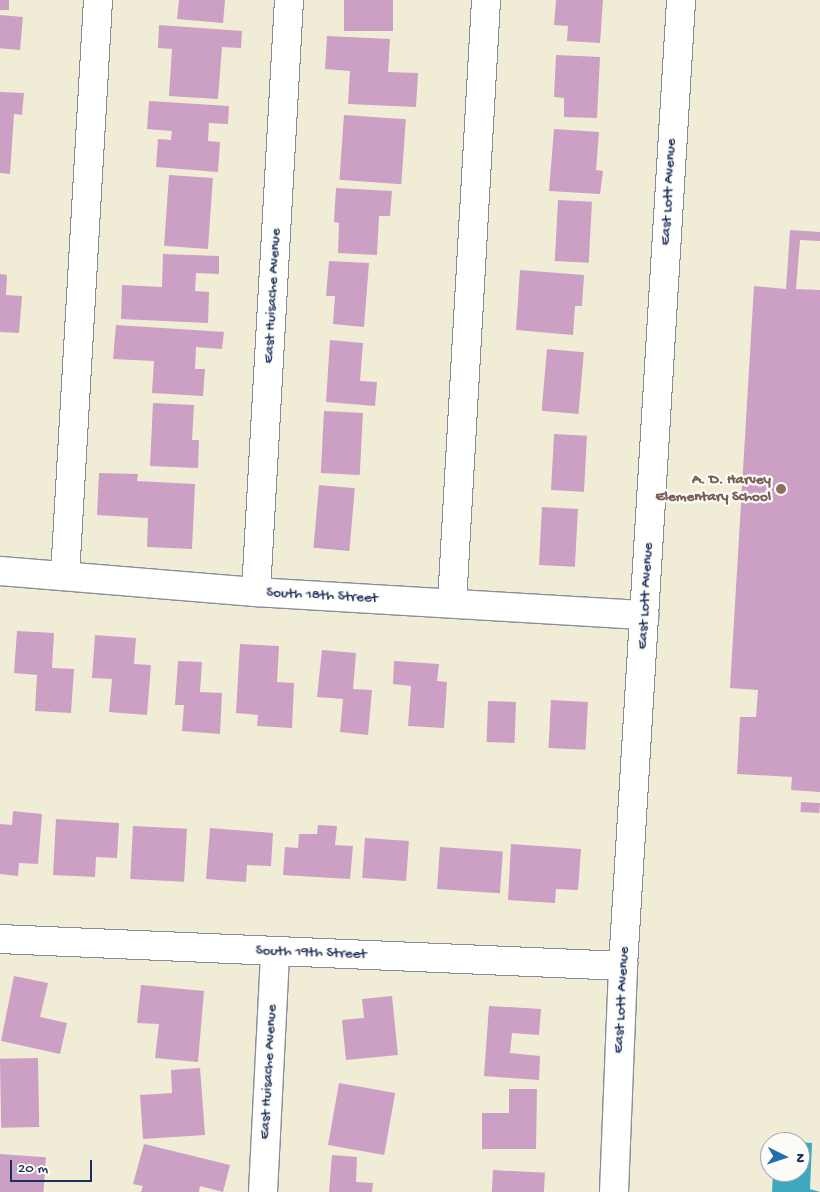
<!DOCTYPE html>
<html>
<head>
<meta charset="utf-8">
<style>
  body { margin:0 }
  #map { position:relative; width:820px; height:1192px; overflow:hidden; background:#f1ecd5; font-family:"Gochi Hand",sans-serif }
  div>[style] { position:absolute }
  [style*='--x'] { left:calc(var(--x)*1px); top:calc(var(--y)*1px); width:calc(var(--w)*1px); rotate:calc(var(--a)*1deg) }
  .water>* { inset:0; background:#3ea9be }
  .building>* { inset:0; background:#cc9fc4; transform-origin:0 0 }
  .roads { filter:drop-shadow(1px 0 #868e9a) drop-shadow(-1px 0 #868e9a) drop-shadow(0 1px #868e9a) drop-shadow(0 -1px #868e9a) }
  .minor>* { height:28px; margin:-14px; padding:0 14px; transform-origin:14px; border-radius:14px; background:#fff }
  .dots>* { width:14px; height:14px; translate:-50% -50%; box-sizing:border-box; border:2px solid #fdfcf7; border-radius:50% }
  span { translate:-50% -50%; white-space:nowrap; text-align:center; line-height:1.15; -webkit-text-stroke:4.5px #fdfcf7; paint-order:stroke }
  .street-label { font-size:15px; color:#1b2f5e }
  .education-label { font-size:15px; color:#785e54; font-weight:700 }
  .right { translate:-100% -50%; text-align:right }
  .north { position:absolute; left:760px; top:1132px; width:50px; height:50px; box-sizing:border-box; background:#fdfcf7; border:1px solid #a3aaba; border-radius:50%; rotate:94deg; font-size:14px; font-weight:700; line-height:20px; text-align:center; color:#1b2f5e }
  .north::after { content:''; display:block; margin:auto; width:18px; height:22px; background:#1f6fb2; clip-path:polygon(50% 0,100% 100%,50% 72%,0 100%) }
  .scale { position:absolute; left:10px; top:1160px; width:82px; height:22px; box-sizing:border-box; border:2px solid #1b2f5e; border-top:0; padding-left:6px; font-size:15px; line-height:18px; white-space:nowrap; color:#1b2f5e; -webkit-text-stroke:4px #fdfcf7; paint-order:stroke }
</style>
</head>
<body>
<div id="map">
  <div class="water">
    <i style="clip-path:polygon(800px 1142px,812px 1143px,810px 1189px,820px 1192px,772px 1192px,773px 1172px,800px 1172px)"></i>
  </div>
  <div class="building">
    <i style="left:0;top:0;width:9px;height:10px"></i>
    <i style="clip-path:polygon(179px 0,225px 0,223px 23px,177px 19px)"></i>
    <i style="left:344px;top:0;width:49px;height:31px"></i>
    <i style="clip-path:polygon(556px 0,603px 0,600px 43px,567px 41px,568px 26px,554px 25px)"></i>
    <i style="left:0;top:15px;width:23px;height:33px;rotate:5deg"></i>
    <i style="clip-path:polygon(159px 25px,242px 31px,241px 48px,222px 47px,218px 99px,169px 96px,172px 49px,158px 48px)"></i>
    <i style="clip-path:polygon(327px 36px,390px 39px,388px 72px,418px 73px,416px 107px,348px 104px,350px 71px,325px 69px)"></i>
    <i style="clip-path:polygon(556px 55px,600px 57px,597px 118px,564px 117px,564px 98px,554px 97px)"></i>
    <i style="clip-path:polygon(0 92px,24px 93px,22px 115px,14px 114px,10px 174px,0 173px)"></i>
    <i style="clip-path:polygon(149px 101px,229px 106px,228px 124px,209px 123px,208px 141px,220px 142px,218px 172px,156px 167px,158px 139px,171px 140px,172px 131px,147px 129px)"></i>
    <i style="left:344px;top:115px;width:62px;height:65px;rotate:4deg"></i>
    <i style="clip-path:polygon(554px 129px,599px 132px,596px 170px,603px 171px,600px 194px,549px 191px)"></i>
    <i style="left:169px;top:175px;width:44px;height:71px;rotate:4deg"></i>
    <i style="clip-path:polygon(336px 188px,392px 191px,390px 216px,379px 216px,377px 255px,338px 253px,339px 223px,334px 222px)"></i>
    <i style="left:558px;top:200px;width:34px;height:61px;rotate:3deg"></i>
    <i style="clip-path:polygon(790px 230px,820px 232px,820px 241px,800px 240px,796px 289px,820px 290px,820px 792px,791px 790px,792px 777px,737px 774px,740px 717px,756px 717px,758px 690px,730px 688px,754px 286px,786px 289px)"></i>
    <i style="clip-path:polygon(163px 254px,219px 256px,219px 274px,196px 273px,195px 291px,209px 292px,208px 323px,121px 319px,122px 285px,162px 287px)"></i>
    <i style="clip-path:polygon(329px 261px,369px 263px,364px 327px,333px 324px,335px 296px,326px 296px)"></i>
    <i style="clip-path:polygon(520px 270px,584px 275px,582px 306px,575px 306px,573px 335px,516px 330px)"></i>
    <i style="clip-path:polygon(0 274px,7px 275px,6px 295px,22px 296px,19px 333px,0 332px)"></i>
    <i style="clip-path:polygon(116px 325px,224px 332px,222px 349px,196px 347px,195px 369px,205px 369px,203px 396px,152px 393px,154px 361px,113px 359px)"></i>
    <i style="clip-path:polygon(330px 340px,363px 343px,360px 381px,377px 382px,375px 406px,326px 402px)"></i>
    <i style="left:547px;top:349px;width:37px;height:62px;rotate:5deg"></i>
    <i style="clip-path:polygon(153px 403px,194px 405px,192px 440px,199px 440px,198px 468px,150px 466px)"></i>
    <i style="left:324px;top:411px;width:39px;height:62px;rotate:3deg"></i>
    <i style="left:554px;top:434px;width:33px;height:56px;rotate:3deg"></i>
    <i style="clip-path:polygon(99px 473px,138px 474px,137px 481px,195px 484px,192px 549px,147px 547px,148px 518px,97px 515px)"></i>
    <i style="left:319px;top:485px;width:36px;height:63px;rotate:5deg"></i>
    <i style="left:542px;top:507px;width:36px;height:58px;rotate:3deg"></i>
    <i style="clip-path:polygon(17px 631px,54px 633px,52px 668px,74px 669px,71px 713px,35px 711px,37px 675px,14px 673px)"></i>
    <i style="clip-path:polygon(95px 635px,136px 638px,134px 664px,151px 665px,147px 715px,109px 712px,112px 679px,92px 678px)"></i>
    <i style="clip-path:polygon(240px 644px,279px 646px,277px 682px,294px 683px,292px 728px,257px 726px,258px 715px,236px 713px)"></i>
    <i style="clip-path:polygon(322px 650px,356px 653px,353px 689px,372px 690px,368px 735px,340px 732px,343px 699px,317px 697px)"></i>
    <i style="clip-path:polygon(178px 661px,202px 662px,200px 692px,222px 693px,220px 734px,182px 731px,184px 705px,175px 705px)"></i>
    <i style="clip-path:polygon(394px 661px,439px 664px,437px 681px,447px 682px,444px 728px,408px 726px,411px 686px,393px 684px)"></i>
    <i style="left:551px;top:700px;width:37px;height:48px;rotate:3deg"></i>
    <i style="left:488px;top:701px;width:28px;height:41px;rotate:2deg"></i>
    <i style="left:801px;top:802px;width:19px;height:10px;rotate:3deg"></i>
    <i style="clip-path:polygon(13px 811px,42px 814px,38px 864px,19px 863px,18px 876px,0 874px,0 824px,12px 825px)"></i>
    <i style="clip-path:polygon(56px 819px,119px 823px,117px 858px,96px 857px,95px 877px,53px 875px)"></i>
    <i style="clip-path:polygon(318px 825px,337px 826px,335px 845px,353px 846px,350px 879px,283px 875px,285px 847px,298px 848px,299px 834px,317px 834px)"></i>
    <i style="left:133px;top:826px;width:54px;height:53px;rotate:3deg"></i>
    <i style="clip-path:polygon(210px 828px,273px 833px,271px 866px,247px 865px,246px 882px,206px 879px)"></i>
    <i style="left:365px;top:838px;width:44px;height:40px;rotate:4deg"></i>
    <i style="clip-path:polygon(511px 844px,581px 849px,578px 890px,556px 889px,555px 903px,508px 900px)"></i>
    <i style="left:440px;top:847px;width:63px;height:42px;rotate:4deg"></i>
    <i style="clip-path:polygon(14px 976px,48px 983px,40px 1017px,67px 1023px,60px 1054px,1px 1041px)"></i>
    <i style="clip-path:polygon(141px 985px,204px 991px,198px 1062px,155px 1058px,159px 1024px,137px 1023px)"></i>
    <i style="clip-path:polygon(392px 996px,398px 1055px,346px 1060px,342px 1020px,364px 1018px,362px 999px)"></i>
    <i style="clip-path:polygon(489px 1006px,541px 1009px,539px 1035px,512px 1033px,510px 1053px,540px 1056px,539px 1080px,484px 1076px)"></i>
    <i style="left:38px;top:1058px;width:69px;height:38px;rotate:89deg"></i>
    <i style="clip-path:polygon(200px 1068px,205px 1135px,143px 1139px,140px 1095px,172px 1093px,171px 1070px)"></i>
    <i style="left:339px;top:1083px;width:57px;height:63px;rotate:10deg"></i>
    <i style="clip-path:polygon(509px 1089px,537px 1089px,536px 1149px,482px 1149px,482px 1113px,509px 1113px)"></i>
    <i style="clip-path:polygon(144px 1144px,230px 1165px,223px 1192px,200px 1186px,199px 1192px,141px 1192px,143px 1186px,133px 1184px)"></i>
    <i style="left:0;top:1154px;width:46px;height:38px;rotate:4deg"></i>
    <i style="clip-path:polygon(332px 1155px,357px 1157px,356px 1182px,373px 1183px,372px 1192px,329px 1192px)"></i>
    <i style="left:493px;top:1170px;width:52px;height:22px;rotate:3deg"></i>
  </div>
  <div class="roads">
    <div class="minor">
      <i style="--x:0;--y:571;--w:257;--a:4.7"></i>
      <i style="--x:256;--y:592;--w:389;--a:3.4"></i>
      <i style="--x:65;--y:576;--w:577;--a:-86.72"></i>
      <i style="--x:256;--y:592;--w:593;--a:-86.81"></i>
      <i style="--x:452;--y:603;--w:604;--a:-86.77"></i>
      <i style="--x:0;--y:939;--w:624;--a:2.48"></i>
      <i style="--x:263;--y:1192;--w:240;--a:-87.1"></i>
      <i style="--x:614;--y:1192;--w:226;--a:-87.7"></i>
      <i style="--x:623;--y:966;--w:968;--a:-86.56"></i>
    </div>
  </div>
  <div class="dots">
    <i style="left:781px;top:489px;background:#8d6e63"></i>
  </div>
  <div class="street-label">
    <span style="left:669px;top:192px;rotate:-87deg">East Lott Avenue</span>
    <span style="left:273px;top:296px;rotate:-87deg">East Huisache Avenue</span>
    <span style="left:322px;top:596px;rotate:3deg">South 18th Street</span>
    <span style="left:646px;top:596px;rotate:-87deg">East Lott Avenue</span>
    <span style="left:311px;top:953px;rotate:2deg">South 19th Street</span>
    <span style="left:622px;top:1000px;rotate:-87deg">East Lott Avenue</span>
    <span style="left:269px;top:1072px;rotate:-87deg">East Huisache Avenue</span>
  </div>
  <div class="education-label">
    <span class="right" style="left:771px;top:489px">A. D. Harvey<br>Elementary School</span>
  </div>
  <div class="north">N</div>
  <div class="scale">20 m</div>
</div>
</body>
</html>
